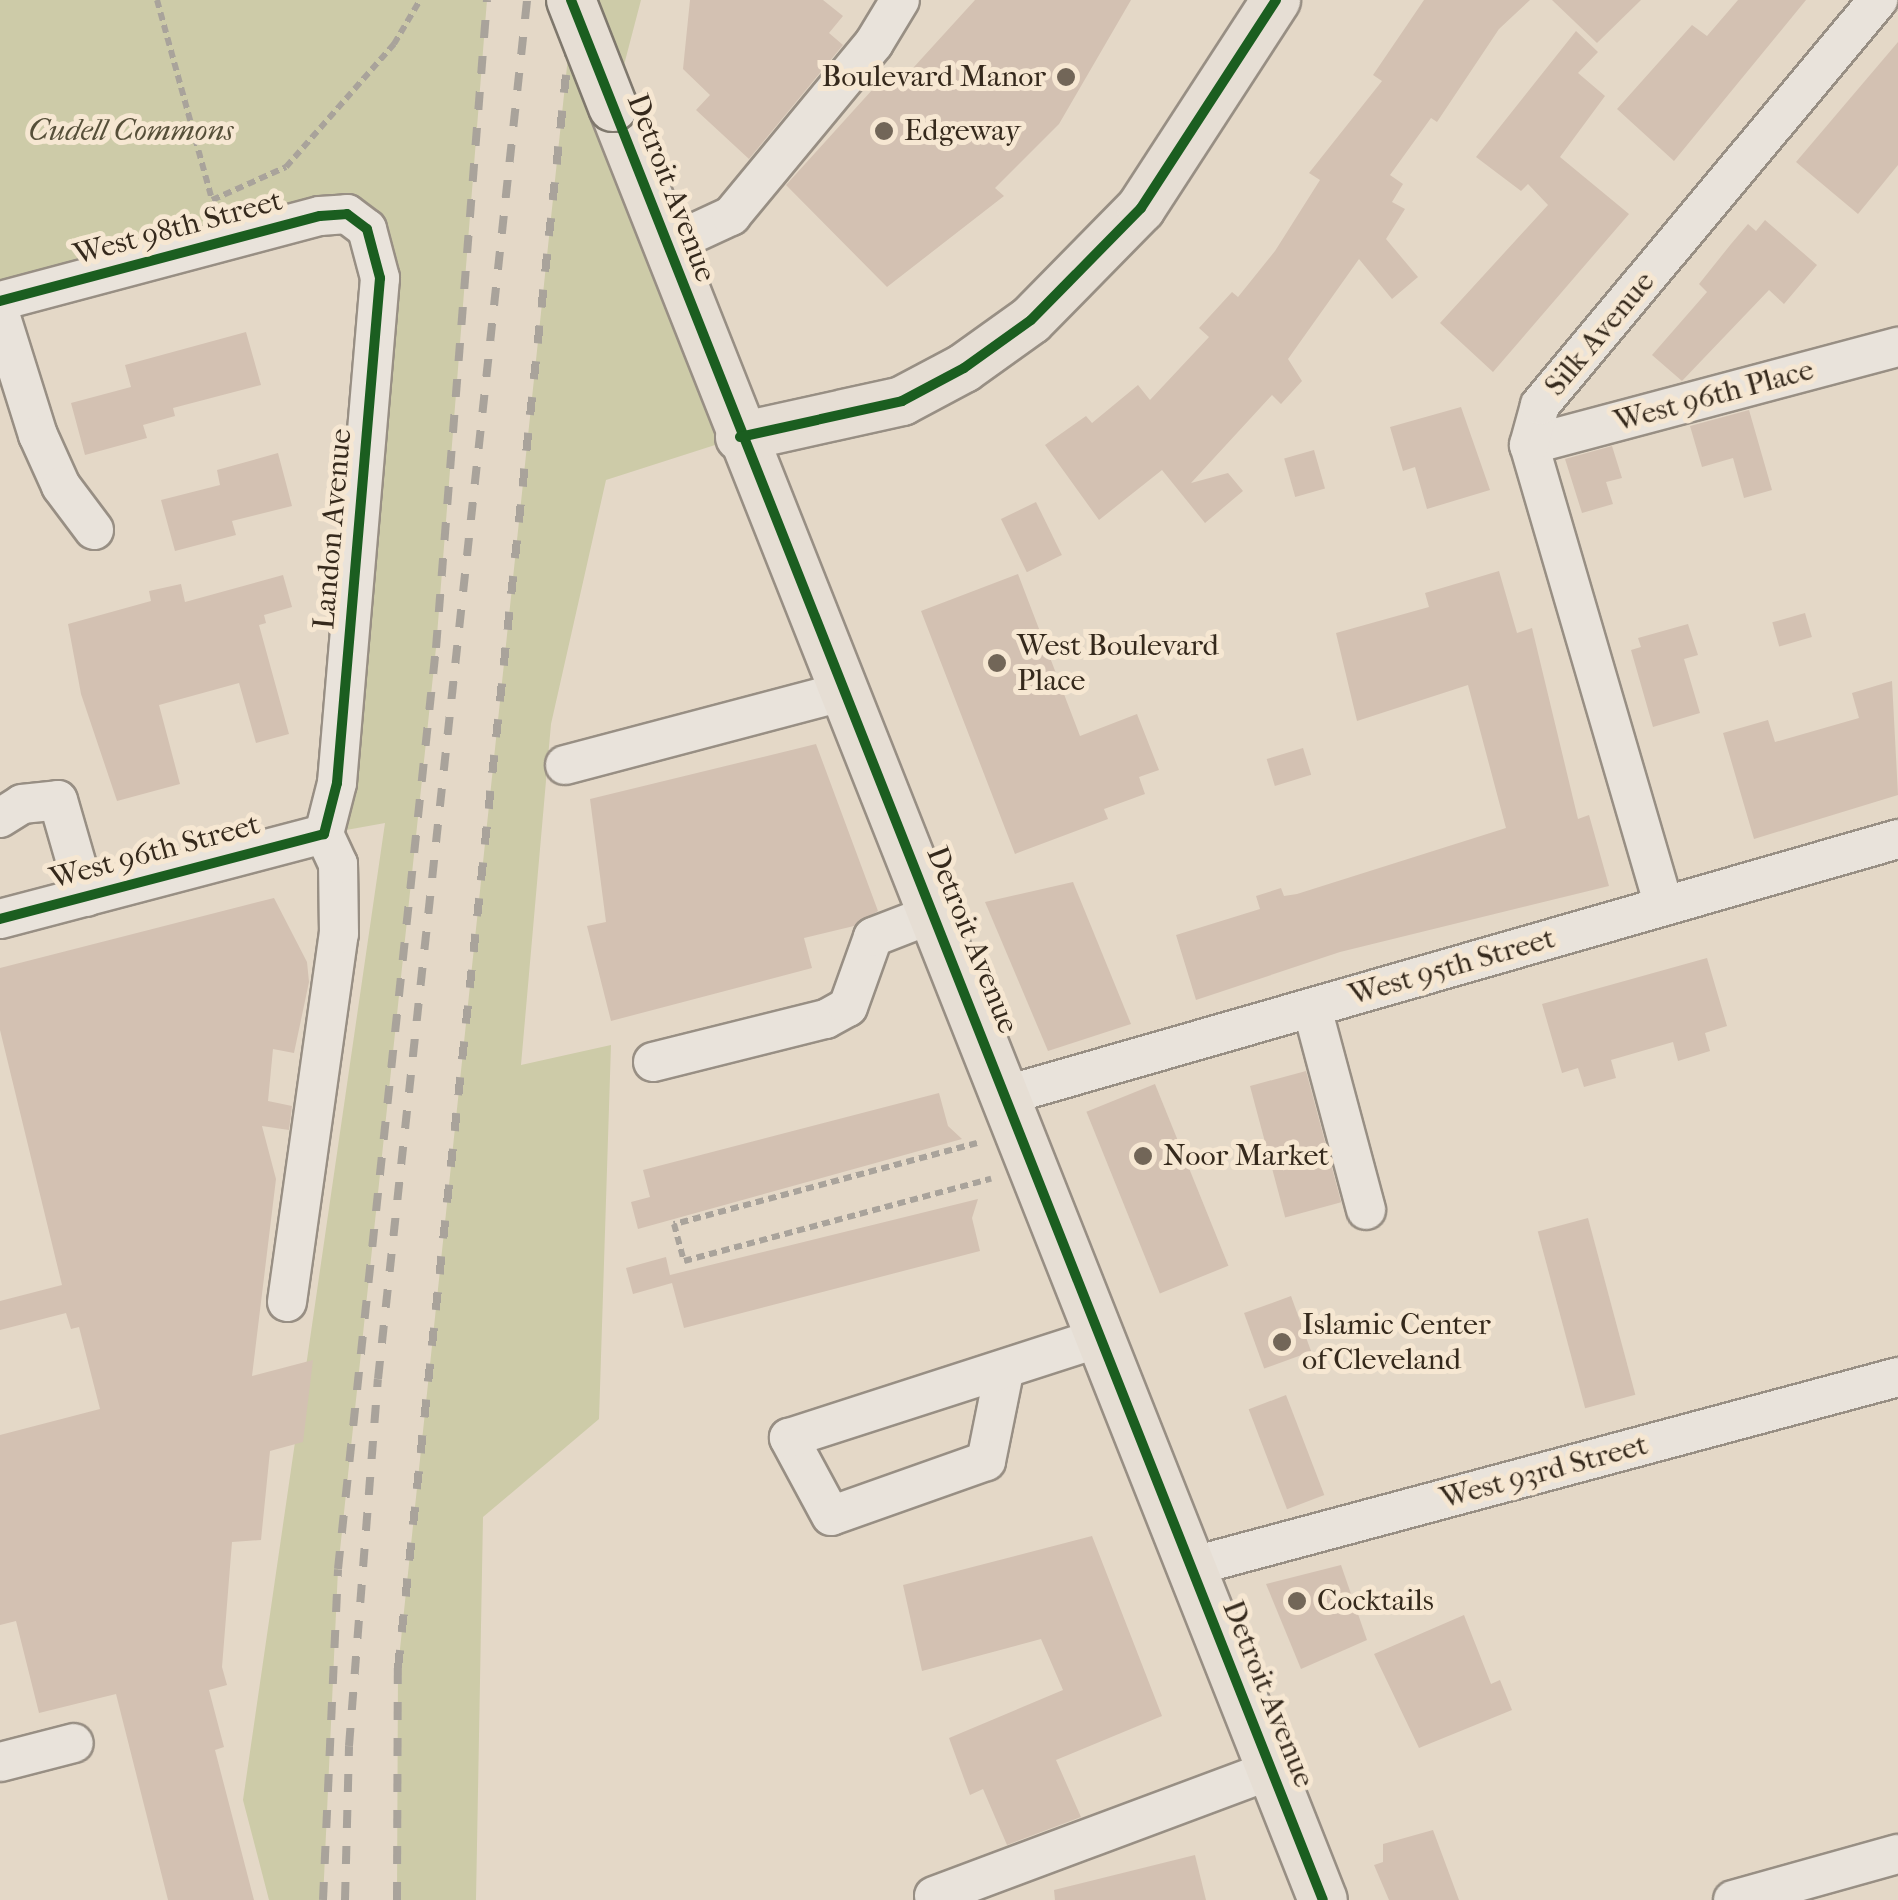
<!DOCTYPE html>
<html>
<head>
<meta charset="utf-8">
<style>
  body { margin:0 }
  #map { position:relative; width:1898px; height:1900px; overflow:hidden; background:#e4d8c7; font-family:"IM FELL French Canon",serif }
  div>[style] { position:absolute }
  [style*='--x'] { left:calc(var(--x)*1px); top:calc(var(--y)*1px); width:calc(var(--w)*1px); rotate:calc(var(--a)*1deg) }
  .green>* { inset:0; background:#cdcba8 }
  .building>* { inset:0; background:#d3c1b2; transform-origin:0 0 }
  .path>* { height:6px; margin-top:-3px; transform-origin:0; background:repeating-linear-gradient(90deg,#a9a39b 0 8px,transparent 0 13px) }
  .roads { filter:drop-shadow(2px 0 #988f84) drop-shadow(-2px 0 #988f84) drop-shadow(0 2px #988f84) drop-shadow(0 -2px #988f84) }
  .minor>* { height:38px; margin:-19px; padding:0 19px; transform-origin:19px; border-radius:19px; background:#e9e3db }
  .major>* { height:48px; margin:-24px; padding:0 24px; transform-origin:24px; border-radius:24px; background:#e6ded4 }
  .rail>* { height:8px; margin-top:-4px; transform-origin:0; background:repeating-linear-gradient(90deg,#a9a39b 0 18px,transparent 0 36px) }
  .bridges { filter:drop-shadow(2px 0 #7f786d) drop-shadow(-2px 0 #7f786d) drop-shadow(0 2px #7f786d) drop-shadow(0 -2px #7f786d) }
  .major-bridge>* { height:48px; margin:-24px; padding:0 24px; transform-origin:24px; border-radius:24px; background:#e6ded4 }
  .cycleway>* { height:10px; margin:-5px; padding:0 5px; transform-origin:5px; border-radius:5px; background:#1b5e20 }
  .dots>* { width:28px; height:28px; translate:-50% -50%; box-sizing:border-box; border:5px solid #f6e7d2; border-radius:50% }
  span { translate:-50% -50%; white-space:nowrap; text-align:center; line-height:1.15; -webkit-text-stroke:10px #f6e7d2; paint-order:stroke }
  .poi-label { font-size:30px; color:#35291c }
  .right { translate:-100% -50%; text-align:right }
  .left { translate:0 -50%; text-align:left }
  .park-label { font-size:30px; color:#564f39; font-style:italic }
  .street-label { font-size:30px; color:#35291c }
</style>
</head>
<body>
<div id="map">
  <div class="green">
    <i style="clip-path:polygon(0 0,487px 0,436px 648px,338px 1569px,323px 1900px,269px 1900px,243px 1800px,385px 823px,324px 834px,380px 278px,347px 215px,0 301px)"></i>
    <i style="clip-path:polygon(574px 0,641px 0,613px 107px,740px 437px,606px 480px,551px 724px,521px 1065px,611px 1045px,599px 1419px,483px 1517px,476px 1900px,397px 1900px,398px 1668px)"></i>
  </div>
  <div class="building">
    <i style="clip-path:polygon(690px 0,823px 0,843px 16px,829px 33px,843px 45px,749px 159px,696px 110px,710px 95px,683px 69px)"></i>
    <i style="clip-path:polygon(975px 0,1131px 0,1059px 124px,995px 188px,1004px 196px,887px 287px,786px 185px,882px 79px,893px 90px)"></i>
    <i style="clip-path:polygon(1424px 0,1530px 0,1499px 29px,1437px 122px,1431px 118px,1390px 175px,1403px 184px,1392px 202px,1405px 209px,1386px 239px,1418px 277px,1392px 299px,1359px 259px,1288px 359px,1302px 381px,1281px 404px,1272px 395px,1191px 483px,1228px 473px,1243px 491px,1205px 523px,1162px 470px,1099px 520px,1045px 445px,1086px 416px,1092px 423px,1138px 385px,1150px 400px,1209px 337px,1199px 328px,1232px 292px,1238px 297px,1275px 251px,1320px 180px,1309px 173px,1382px 81px,1373px 75px)"></i>
    <i style="clip-path:polygon(1552px 0,1641px 0,1597px 43px)"></i>
    <i style="clip-path:polygon(1738px 0,1806px 0,1674px 161px,1617px 109px,1692px 25px,1707px 36px)"></i>
    <i style="clip-path:polygon(1576px 31px,1598px 52px,1578px 73px,1605px 96px,1560px 157px,1629px 214px,1493px 372px,1440px 323px,1548px 205px,1528px 184px,1521px 191px,1476px 157px)"></i>
    <i style="clip-path:polygon(1898px 42px,1898px 165px,1858px 214px,1796px 162px)"></i>
    <i style="clip-path:polygon(1765px 220px,1817px 265px,1784px 304px,1769px 290px,1682px 381px,1652px 355px,1707px 292px,1699px 284px,1731px 244px,1748px 224px,1756px 231px)"></i>
    <i style="clip-path:polygon(246px 332px,261px 385px,173px 408px,175px 416px,143px 425px,147px 438px,85px 455px,71px 403px,131px 387px,125px 365px)"></i>
    <i style="clip-path:polygon(1461px 407px,1490px 490px,1427px 509px,1415px 467px,1403px 471px,1390px 427px)"></i>
    <i style="clip-path:polygon(1749px 410px,1772px 490px,1744px 498px,1733px 458px,1702px 467px,1690px 426px)"></i>
    <i style="clip-path:polygon(1612px 446px,1622px 478px,1606px 482px,1613px 504px,1582px 513px,1565px 459px)"></i>
    <i style="left:1314px;top:450px;width:40px;height:31px;rotate:74deg"></i>
    <i style="clip-path:polygon(278px 453px,292px 506px,232px 521px,236px 535px,175px 551px,161px 500px,220px 485px,217px 470px)"></i>
    <i style="left:1036px;top:502px;width:59px;height:39px;rotate:64deg"></i>
    <i style="clip-path:polygon(1499px 571px,1517px 633px,1532px 628px,1578px 819px,1589px 815px,1609px 886px,1340px 952px,1196px 1000px,1176px 935px,1260px 909px,1256px 896px,1281px 888px,1284px 896px,1297px 894px,1506px 828px,1468px 685px,1357px 721px,1336px 633px,1429px 607px,1425px 593px)"></i>
    <i style="clip-path:polygon(1018px 574px,1080px 736px,1137px 714px,1159px 770px,1139px 777px,1145px 794px,1104px 809px,1108px 819px,1015px 854px,921px 611px)"></i>
    <i style="clip-path:polygon(283px 575px,292px 607px,264px 615px,266px 623px,259px 625px,289px 734px,256px 743px,239px 683px,159px 705px,180px 784px,117px 801px,81px 694px,68px 624px,151px 601px,149px 591px,181px 584px,185px 602px)"></i>
    <i style="left:1805px;top:613px;width:25px;height:34px;rotate:74deg"></i>
    <i style="clip-path:polygon(1688px 624px,1698px 655px,1684px 659px,1700px 713px,1653px 727px,1631px 650px,1641px 647px,1638px 638px)"></i>
    <i style="clip-path:polygon(1892px 681px,1898px 795px,1754px 839px,1723px 733px,1768px 720px,1775px 742px,1859px 718px,1852px 693px)"></i>
    <i style="clip-path:polygon(816px 744px,878px 911px,854px 926px,804px 938px,812px 968px,611px 1021px,587px 926px,606px 922px,590px 799px)"></i>
    <i style="left:1303px;top:748px;width:28px;height:38px;rotate:73deg"></i>
    <i style="clip-path:polygon(1073px 882px,1131px 1024px,1048px 1051px,985px 902px)"></i>
    <i style="clip-path:polygon(274px 898px,307px 962px,309px 982px,294px 1053px,273px 1049px,268px 1101px,292px 1106px,289px 1130px,262px 1126px,276px 1179px,252px 1376px,313px 1360px,303px 1442px,270px 1451px,261px 1540px,232px 1542px,222px 1667px,227px 1685px,209px 1690px,224px 1747px,215px 1750px,254px 1900px,168px 1900px,116px 1694px,39px 1713px,16px 1621px,0 1625px,0 1435px,100px 1409px,79px 1327px,71px 1329px,66px 1313px,0 1330px,0 1301px,62px 1285px,0 1030px,0 968px)"></i>
    <i style="clip-path:polygon(1707px 958px,1727px 1026px,1705px 1033px,1710px 1051px,1678px 1061px,1673px 1042px,1611px 1060px,1616px 1078px,1584px 1087px,1578px 1068px,1562px 1073px,1542px 1004px)"></i>
    <i style="left:1306px;top:1071px;width:136px;height:58px;rotate:75deg"></i>
    <i style="left:1155px;top:1084px;width:196px;height:74px;rotate:68deg"></i>
    <i style="clip-path:polygon(939px 1093px,948px 1126px,962px 1139px,638px 1229px,631px 1202px,650px 1197px,643px 1170px)"></i>
    <i style="clip-path:polygon(978px 1199px,972px 1218px,980px 1251px,684px 1328px,672px 1283px,633px 1294px,626px 1268px,666px 1257px,670px 1275px)"></i>
    <i style="left:1588px;top:1218px;width:183px;height:52px;rotate:75deg"></i>
    <i style="left:1291px;top:1296px;width:59px;height:50px;rotate:70deg"></i>
    <i style="left:1286px;top:1395px;width:107px;height:40px;rotate:69deg"></i>
    <i style="clip-path:polygon(1092px 1536px,1162px 1716px,1056px 1760px,1081px 1817px,1007px 1845px,983px 1789px,970px 1795px,949px 1738px,1063px 1690px,1041px 1639px,922px 1671px,903px 1585px)"></i>
    <i style="clip-path:polygon(1341px 1565px,1367px 1640px,1301px 1669px,1266px 1584px)"></i>
    <i style="clip-path:polygon(1464px 1615px,1491px 1684px,1500px 1680px,1512px 1710px,1419px 1748px,1374px 1654px)"></i>
    <i style="clip-path:polygon(1433px 1830px,1459px 1900px,1389px 1900px,1374px 1865px,1383px 1862px,1383px 1844px)"></i>
    <i style="clip-path:polygon(1195px 1855px,1206px 1900px,1055px 1900px,1054px 1890px)"></i>
  </div>
  <div class="path">
    <i style="--x:157;--y:0;--w:207;--a:74.6"></i>
    <i style="--x:212;--y:200;--w:81;--a:-24"></i>
    <i style="--x:286;--y:167;--w:164;--a:-48.7"></i>
    <i style="--x:394;--y:44;--w:51;--a:-59.4"></i>
    <i style="--x:977;--y:1143;--w:314;--a:165"></i>
    <i style="--x:674;--y:1224;--w:38;--a:75"></i>
    <i style="--x:684;--y:1261;--w:318;--a:-15"></i>
  </div>
  <div class="roads">
    <div class="minor">
      <i style="--x:666;--y:246;--w:72;--a:-24.8"></i>
      <i style="--x:731;--y:216;--w:224;--a:-50.4"></i>
      <i style="--x:874;--y:43;--w:50;--a:-58.8"></i>
      <i style="--x:0;--y:301;--w:331;--a:-14.9"></i>
      <i style="--x:320;--y:216;--w:27;--a:-4"></i>
      <i style="--x:347;--y:214;--w:25;--a:37"></i>
      <i style="--x:367;--y:229;--w:51;--a:75.1"></i>
      <i style="--x:380;--y:278;--w:507;--a:94.87"></i>
      <i style="--x:337;--y:783;--w:53;--a:104.3"></i>
      <i style="--x:0;--y:314;--w:127;--a:72.6"></i>
      <i style="--x:38;--y:435;--w:56;--a:65.7"></i>
      <i style="--x:61;--y:486;--w:55;--a:53.1"></i>
      <i style="--x:1529;--y:445;--w:382;--a:-14.9"></i>
      <i style="--x:565;--y:765;--w:291;--a:-14.8"></i>
      <i style="--x:0;--y:818;--w:26;--a:-32"></i>
      <i style="--x:22;--y:804;--w:36;--a:-6"></i>
      <i style="--x:58;--y:800;--w:101;--a:73.9"></i>
      <i style="--x:1664;--y:906;--w:480;--a:-106.3"></i>
      <i style="--x:1529;--y:445;--w:41;--a:-74.6"></i>
      <i style="--x:1540;--y:405;--w:528;--a:-50.15"></i>
      <i style="--x:0;--y:919;--w:335;--a:-14.7"></i>
      <i style="--x:1312;--y:1008;--w:209;--a:75"></i>
      <i style="--x:653;--y:1062;--w:178;--a:-14"></i>
      <i style="--x:826;--y:1019;--w:25;--a:-29"></i>
      <i style="--x:848;--y:1007;--w:74;--a:-70.3"></i>
      <i style="--x:873;--y:937;--w:66;--a:-21.2"></i>
      <i style="--x:1007;--y:1095;--w:927;--a:-16.03"></i>
      <i style="--x:287;--y:1302;--w:372;--a:-82"></i>
      <i style="--x:339;--y:934;--w:70;--a:-90.8"></i>
      <i style="--x:338;--y:864;--w:33;--a:-115"></i>
      <i style="--x:1004;--y:1372;--w:91;--a:101.4"></i>
      <i style="--x:986;--y:1461;--w:164;--a:160.5"></i>
      <i style="--x:831;--y:1516;--w:89;--a:-118.3"></i>
      <i style="--x:789;--y:1438;--w:326;--a:-17.9"></i>
      <i style="--x:1190;--y:1567;--w:733;--a:-15.02"></i>
      <i style="--x:0;--y:1762;--w:76;--a:-14.4"></i>
      <i style="--x:934;--y:1896;--w:360;--a:-20.5"></i>
      <i style="--x:1733;--y:1900;--w:171;--a:-15.6"></i>
    </div>
    <div class="major">
      <i style="--x:613;--y:107;--w:1928;--a:68.4"></i>
      <i style="--x:740;--y:437;--w:166;--a:-12.5"></i>
      <i style="--x:902;--y:401;--w:70;--a:-28"></i>
      <i style="--x:964;--y:368;--w:82;--a:-35.6"></i>
      <i style="--x:1031;--y:320;--w:157;--a:-45.5"></i>
      <i style="--x:1141;--y:208;--w:248;--a:-57"></i>
    </div>
  </div>
  <div class="rail">
    <i style="--x:323;--y:1900;--w:331;--a:-87.4"></i>
    <i style="--x:338;--y:1569;--w:926;--a:-83.93"></i>
    <i style="--x:436;--y:648;--w:650;--a:-85.5"></i>
    <i style="--x:345;--y:1900;--w:154;--a:-88.5"></i>
    <i style="--x:349;--y:1746;--w:368;--a:-85.5"></i>
    <i style="--x:378;--y:1379;--w:1387;--a:-83.83"></i>
    <i style="--x:397;--y:1900;--w:232;--a:-89.8"></i>
    <i style="--x:398;--y:1668;--w:1677;--a:-83.98"></i>
  </div>
  <div class="bridges">
    <div class="major-bridge">
      <i style="--x:571;--y:0;--w:115;--a:68.6"></i>
    </div>
  </div>
  <div class="cycleway">
    <i style="--x:571;--y:0;--w:2043;--a:68.41"></i>
    <i style="--x:0;--y:301;--w:331;--a:-14.9"></i>
    <i style="--x:320;--y:216;--w:27;--a:-4"></i>
    <i style="--x:347;--y:214;--w:25;--a:37"></i>
    <i style="--x:367;--y:229;--w:51;--a:75.1"></i>
    <i style="--x:380;--y:278;--w:507;--a:94.87"></i>
    <i style="--x:337;--y:783;--w:53;--a:104.3"></i>
    <i style="--x:324;--y:834;--w:335;--a:165.3"></i>
    <i style="--x:740;--y:437;--w:166;--a:-12.5"></i>
    <i style="--x:902;--y:401;--w:70;--a:-28"></i>
    <i style="--x:964;--y:368;--w:82;--a:-35.6"></i>
    <i style="--x:1031;--y:320;--w:157;--a:-45.5"></i>
    <i style="--x:1141;--y:208;--w:248;--a:-57"></i>
  </div>
  <div class="dots">
    <i style="left:1066px;top:77px;background:#726658"></i>
    <i style="left:884px;top:131px;background:#726658"></i>
    <i style="left:997px;top:663px;background:#726658"></i>
    <i style="left:1143px;top:1156px;background:#726658"></i>
    <i style="left:1282px;top:1342px;background:#726658"></i>
    <i style="left:1297px;top:1601px;background:#726658"></i>
  </div>
  <div class="poi-label">
    <span class="right" style="left:1046px;top:77px">Boulevard Manor</span>
    <span class="left" style="left:904px;top:131px">Edgeway</span>
    <span class="left" style="left:1017px;top:663px">West Boulevard<br>Place</span>
    <span class="left" style="left:1163px;top:1156px">Noor Market</span>
    <span class="left" style="left:1302px;top:1342px">Islamic Center<br>of Cleveland</span>
    <span class="left" style="left:1317px;top:1601px">Cocktails</span>
  </div>
  <div class="park-label">
    <span style="left:131px;top:131px">Cudell Commons</span>
  </div>
  <div class="street-label">
    <span style="left:671px;top:188px;rotate:69deg">Detroit Avenue</span>
    <span style="left:178px;top:228px;rotate:-15deg">West 98th Street</span>
    <span style="left:1600px;top:334px;rotate:-50deg">Silk Avenue</span>
    <span style="left:1714px;top:396px;rotate:-15deg">West 96th Place</span>
    <span style="left:333px;top:529px;rotate:-85deg">Landon Avenue</span>
    <span style="left:155px;top:852px;rotate:-15deg">West 96th Street</span>
    <span style="left:972px;top:940px;rotate:68deg">Detroit Avenue</span>
    <span style="left:1452px;top:967px;rotate:-16deg">West 95th Street</span>
    <span style="left:1544px;top:1472px;rotate:-15deg">West 93rd Street</span>
    <span style="left:1268px;top:1694px;rotate:68deg">Detroit Avenue</span>
  </div>
</div>
</body>
</html>
